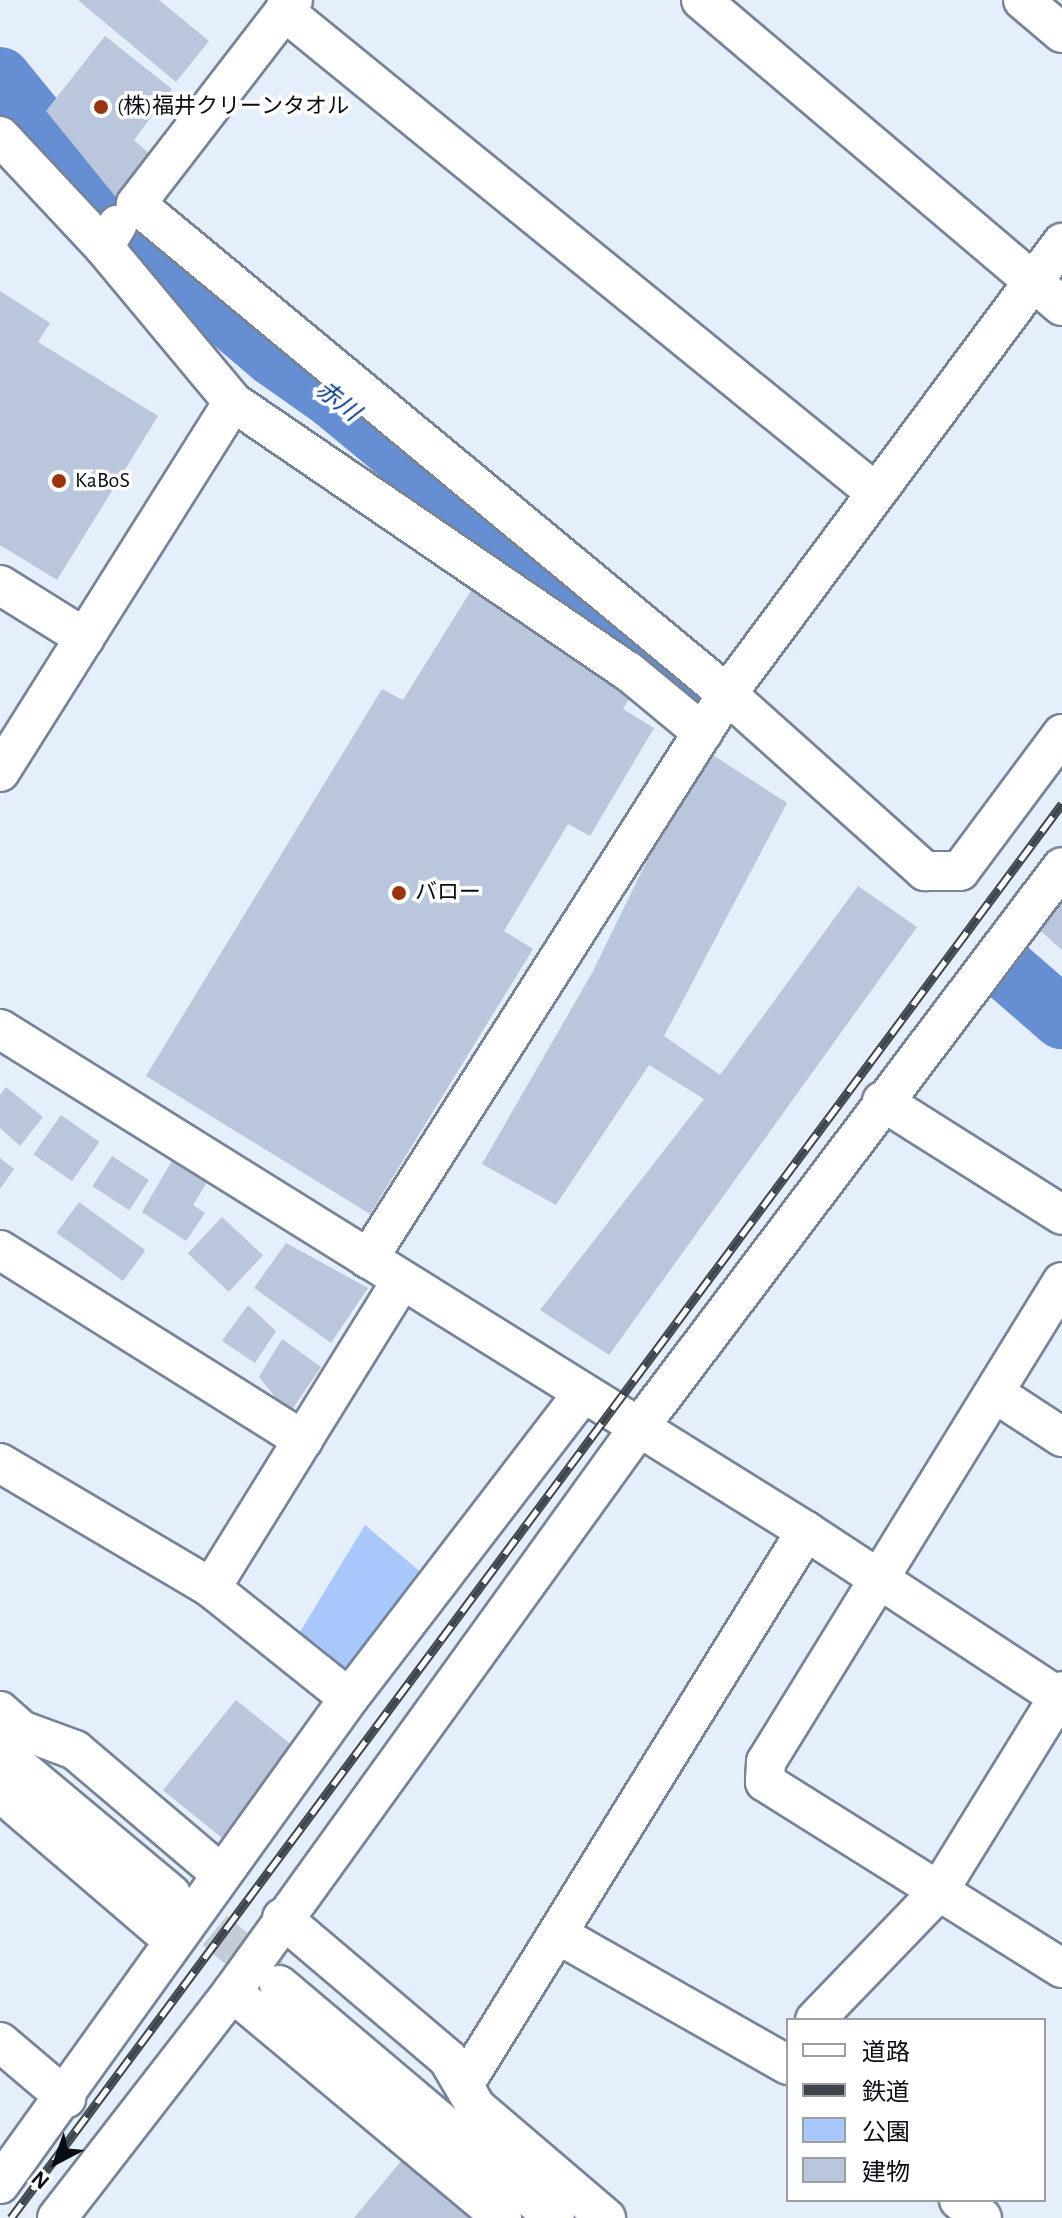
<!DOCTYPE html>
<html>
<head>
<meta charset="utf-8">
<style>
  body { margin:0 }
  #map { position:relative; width:1062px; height:2218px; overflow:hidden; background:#e5eefb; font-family:"Alegreya Sans","Noto Sans JP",sans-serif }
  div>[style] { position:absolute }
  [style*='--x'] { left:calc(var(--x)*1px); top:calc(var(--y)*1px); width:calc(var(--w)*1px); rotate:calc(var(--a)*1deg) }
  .green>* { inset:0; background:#a8c7fb }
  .river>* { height:62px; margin:-31px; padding:0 31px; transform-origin:31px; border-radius:31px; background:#658ed3 }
  .building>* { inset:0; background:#b9c6db; transform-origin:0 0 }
  .minor-tunnel>* { height:38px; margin-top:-19px; transform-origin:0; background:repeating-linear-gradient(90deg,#c4ccd8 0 38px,transparent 0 57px) }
  .roads { filter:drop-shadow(2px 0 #778397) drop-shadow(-2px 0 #778397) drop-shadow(0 2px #778397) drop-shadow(0 -2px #778397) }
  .minor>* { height:38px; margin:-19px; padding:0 19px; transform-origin:19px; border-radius:19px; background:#fff }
  .rail>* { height:9px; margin-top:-4.5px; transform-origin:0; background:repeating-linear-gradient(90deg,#fff 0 18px,#3f454d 0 36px); box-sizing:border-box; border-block:2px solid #3f454d }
  .dots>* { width:22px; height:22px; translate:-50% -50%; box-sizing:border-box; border:4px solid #fff; border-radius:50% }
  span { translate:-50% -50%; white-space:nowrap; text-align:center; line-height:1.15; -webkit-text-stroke:7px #fff; paint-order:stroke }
  .poi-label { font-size:22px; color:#080c13 }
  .left { translate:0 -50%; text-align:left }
  .water-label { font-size:24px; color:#003383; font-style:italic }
  .legend { position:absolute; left:786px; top:2018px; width:260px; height:184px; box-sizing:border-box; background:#fff; border:2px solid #9c9ea1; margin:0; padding:10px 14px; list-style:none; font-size:24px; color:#080c13 }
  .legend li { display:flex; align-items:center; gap:16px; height:40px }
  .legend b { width:40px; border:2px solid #9c9ea1 }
  .north { position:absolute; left:16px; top:2122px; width:80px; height:80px; -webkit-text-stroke:6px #fff; paint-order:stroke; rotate:221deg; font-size:22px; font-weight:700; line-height:32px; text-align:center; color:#080c13 }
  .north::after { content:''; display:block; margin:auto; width:28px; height:36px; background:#080c13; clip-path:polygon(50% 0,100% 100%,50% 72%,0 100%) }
</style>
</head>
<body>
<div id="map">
  <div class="green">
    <i style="clip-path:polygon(365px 1525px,436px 1585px,349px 1698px,289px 1650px)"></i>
  </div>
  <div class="river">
    <i style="--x:0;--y:78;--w:187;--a:50.9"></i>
    <i style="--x:118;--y:223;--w:204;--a:40.4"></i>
    <i style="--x:273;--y:355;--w:75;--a:35.2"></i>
    <i style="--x:334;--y:398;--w:474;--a:39.6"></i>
    <i style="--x:1008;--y:971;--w:72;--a:41"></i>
  </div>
  <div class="building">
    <i style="clip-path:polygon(78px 0,159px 0,209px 41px,176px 82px)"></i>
    <i style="clip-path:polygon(105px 36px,172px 89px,134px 140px,154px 158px,119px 201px,46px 111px)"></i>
    <i style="clip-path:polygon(0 291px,50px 323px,38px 342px,158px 416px,57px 580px,0 545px)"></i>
    <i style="clip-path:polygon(472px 589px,634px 690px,623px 709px,654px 728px,590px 836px,568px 824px,504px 931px,533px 949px,370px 1214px,146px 1076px,382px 689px,403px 700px)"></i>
    <i style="clip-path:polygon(702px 748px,787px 803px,664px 1036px,720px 1075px,858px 886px,917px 927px,609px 1355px,540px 1310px,704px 1099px,649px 1065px,556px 1205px,482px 1164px,592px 973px)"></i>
    <i style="clip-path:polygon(1062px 888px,1062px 950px,1035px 926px)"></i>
    <i style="clip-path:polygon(6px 1087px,43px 1117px,20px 1146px,0 1128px,0 1095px)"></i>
    <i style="left:61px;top:1115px;width:47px;height:48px;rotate:35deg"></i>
    <i style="left:112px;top:1156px;width:44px;height:36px;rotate:33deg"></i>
    <i style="clip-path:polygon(0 1158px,14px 1169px,0 1189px)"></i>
    <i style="clip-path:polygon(173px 1159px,207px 1182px,193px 1205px,205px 1213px,186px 1241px,142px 1212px)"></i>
    <i style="left:79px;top:1202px;width:82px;height:38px;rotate:36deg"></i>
    <i style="left:222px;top:1217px;width:56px;height:50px;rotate:43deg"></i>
    <i style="clip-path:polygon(286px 1243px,368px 1288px,331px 1343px,254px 1288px)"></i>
    <i style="clip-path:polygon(248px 1305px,276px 1331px,255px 1363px,222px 1341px)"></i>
    <i style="clip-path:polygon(282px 1339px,321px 1367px,289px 1414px,259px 1377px)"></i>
    <i style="left:236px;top:1700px;width:80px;height:116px;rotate:39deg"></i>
    <i style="clip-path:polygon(406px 2155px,477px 2218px,354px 2218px)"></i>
  </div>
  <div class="minor-tunnel">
    <i style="--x:171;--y:1894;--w:141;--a:39.8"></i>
  </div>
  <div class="roads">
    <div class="minor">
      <i style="--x:293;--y:0;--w:257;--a:127.6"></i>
      <i style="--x:136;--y:204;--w:768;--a:39.66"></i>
      <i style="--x:727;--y:694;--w:266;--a:41.8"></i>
      <i style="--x:925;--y:871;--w:35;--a:0"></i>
      <i style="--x:960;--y:871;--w:171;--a:-53.3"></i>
      <i style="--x:701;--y:0;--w:473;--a:40.3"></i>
      <i style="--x:1023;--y:0;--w:51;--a:40.2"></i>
      <i style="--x:284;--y:11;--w:763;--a:39.15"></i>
      <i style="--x:0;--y:136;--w:152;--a:46.9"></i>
      <i style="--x:104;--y:247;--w:26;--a:-59"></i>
      <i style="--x:233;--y:402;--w:478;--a:34.3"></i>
      <i style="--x:628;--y:671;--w:97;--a:39.6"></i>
      <i style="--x:0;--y:585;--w:100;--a:31.9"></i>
      <i style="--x:0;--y:772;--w:437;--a:-57.8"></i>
      <i style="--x:233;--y:402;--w:202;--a:-129.8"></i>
      <i style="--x:0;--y:1029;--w:950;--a:31.92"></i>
      <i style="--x:806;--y:1531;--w:306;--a:33.3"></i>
      <i style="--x:882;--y:1101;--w:213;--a:32.3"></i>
      <i style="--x:0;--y:1250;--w:358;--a:32.1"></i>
      <i style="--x:368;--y:1259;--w:669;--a:-57.57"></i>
      <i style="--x:727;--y:694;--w:562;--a:-53.4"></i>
      <i style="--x:1062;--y:1282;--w:564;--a:121.66"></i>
      <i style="--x:766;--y:1762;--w:20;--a:93"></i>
      <i style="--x:765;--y:1782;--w:350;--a:32.1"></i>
      <i style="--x:996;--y:1394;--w:79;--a:33.1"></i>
      <i style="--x:0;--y:1463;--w:245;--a:30.6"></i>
      <i style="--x:211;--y:1588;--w:176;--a:38.6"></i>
      <i style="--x:211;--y:1588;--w:362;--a:-58.2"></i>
      <i style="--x:0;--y:1711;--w:28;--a:42"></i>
      <i style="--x:21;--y:1730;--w:58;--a:20.3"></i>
      <i style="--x:75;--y:1750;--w:192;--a:40.3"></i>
      <i style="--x:0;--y:1751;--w:223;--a:39.9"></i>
      <i style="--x:0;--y:1792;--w:229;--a:40.6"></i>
      <i style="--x:282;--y:1918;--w:218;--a:40.3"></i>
      <i style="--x:448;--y:2059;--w:56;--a:59.7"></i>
      <i style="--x:476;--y:2107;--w:171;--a:40.5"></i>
      <i style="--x:559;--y:1935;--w:263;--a:29.6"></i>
      <i style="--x:279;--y:1985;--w:361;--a:40.2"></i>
      <i style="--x:232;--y:1992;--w:352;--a:39.9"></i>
      <i style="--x:815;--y:2020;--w:178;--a:-46.1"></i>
      <i style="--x:938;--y:1892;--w:236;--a:-58.3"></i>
      <i style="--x:0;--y:2042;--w:87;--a:40.3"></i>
      <i style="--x:465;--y:2083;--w:649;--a:-58.29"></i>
      <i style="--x:0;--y:2184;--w:598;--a:-54.32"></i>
      <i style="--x:349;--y:1698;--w:384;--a:-52.5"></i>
      <i style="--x:959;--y:2200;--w:29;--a:38"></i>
      <i style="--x:57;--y:2218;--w:286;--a:-52.2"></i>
      <i style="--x:232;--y:1992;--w:693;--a:-54.22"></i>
      <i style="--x:637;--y:1430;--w:705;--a:-52.95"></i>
    </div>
  </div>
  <div class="rail">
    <i style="--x:11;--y:2218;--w:1762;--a:-53.38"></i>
  </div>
  <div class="dots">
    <i style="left:101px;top:107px;background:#9b3410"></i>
    <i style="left:59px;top:481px;background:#9b3410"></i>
    <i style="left:399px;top:893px;background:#9b3410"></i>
  </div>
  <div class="poi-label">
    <span class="left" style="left:117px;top:107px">(株)福井クリーンタオル</span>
    <span class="left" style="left:75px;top:481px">KaBoS</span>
    <span class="left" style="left:415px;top:893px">バロー</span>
  </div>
  <div class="water-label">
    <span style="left:337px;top:402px;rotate:38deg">赤川</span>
  </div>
  <ul class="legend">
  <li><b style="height:10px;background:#fff"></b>道路</li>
  <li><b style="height:10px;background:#3f454d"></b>鉄道</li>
  <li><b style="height:22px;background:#a8c7fb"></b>公園</li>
  <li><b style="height:22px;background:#b9c6db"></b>建物</li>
  </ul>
  <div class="north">N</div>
</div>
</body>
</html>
